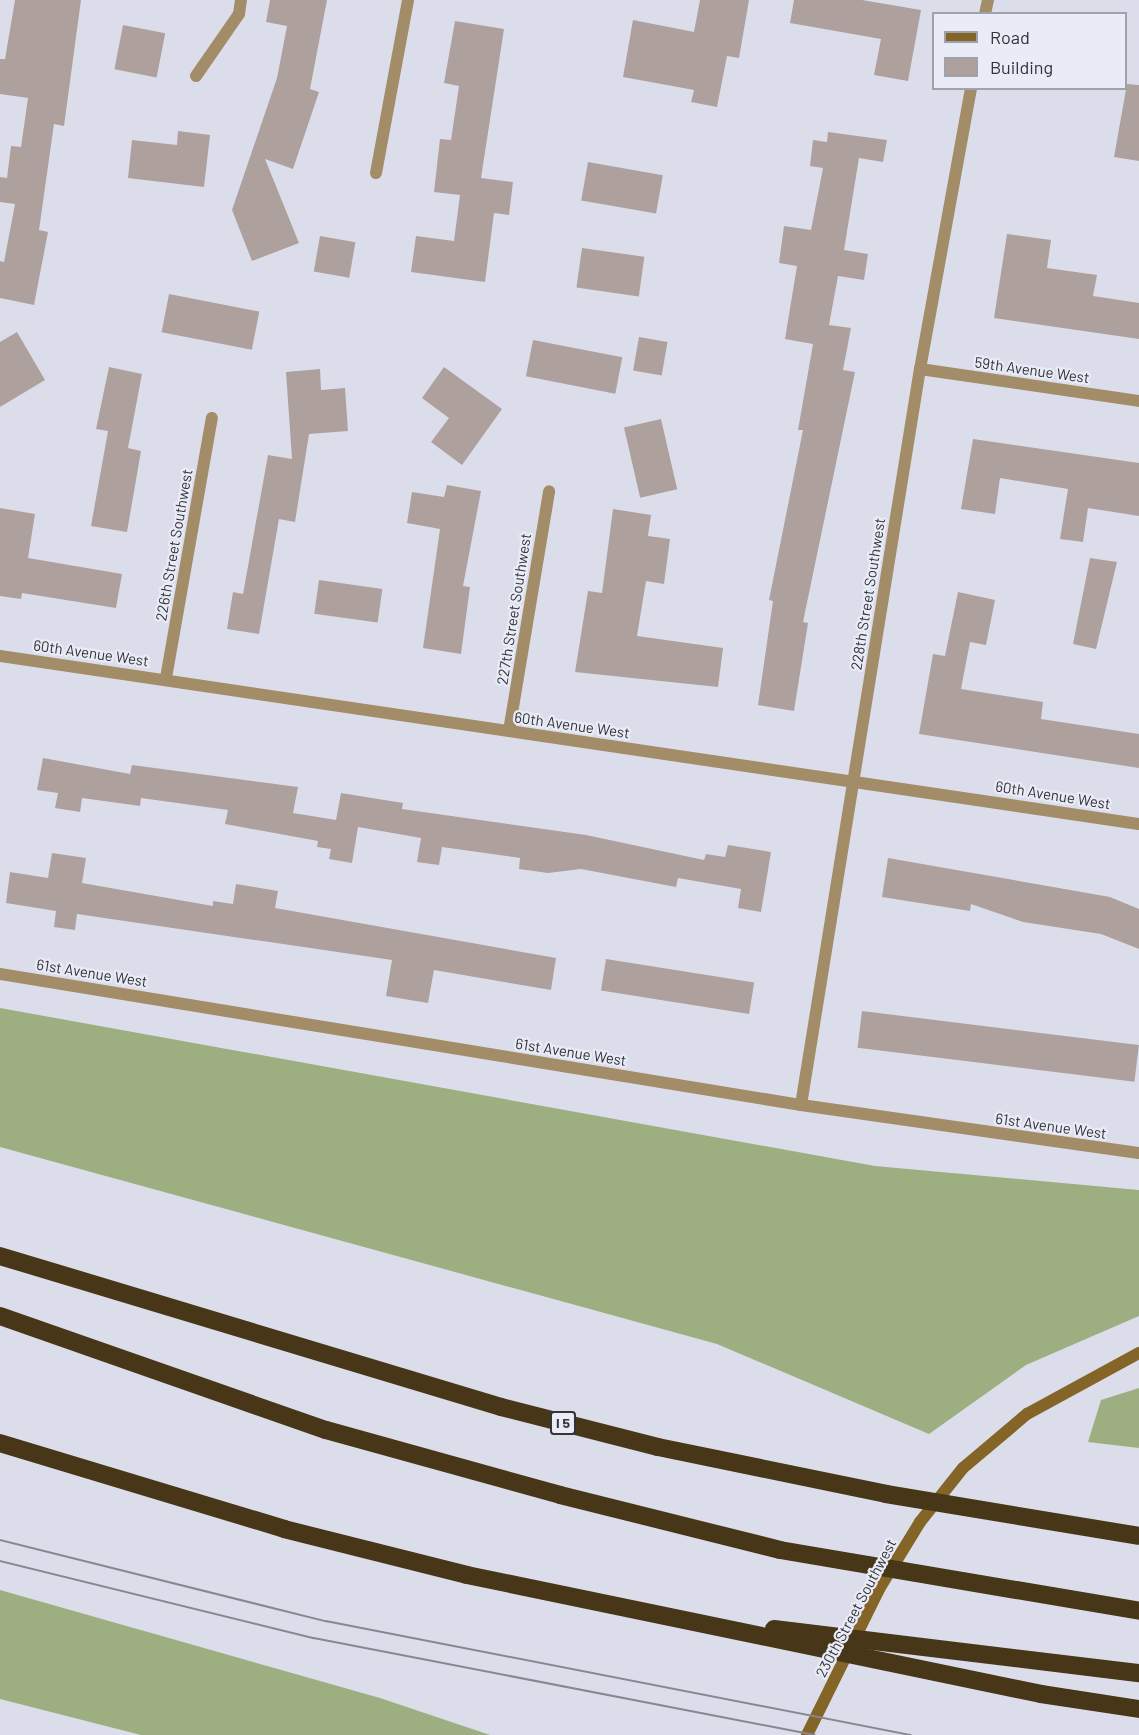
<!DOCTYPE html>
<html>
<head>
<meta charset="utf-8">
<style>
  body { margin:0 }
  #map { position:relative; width:1139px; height:1735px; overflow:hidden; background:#dbdeea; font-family:Barlow,sans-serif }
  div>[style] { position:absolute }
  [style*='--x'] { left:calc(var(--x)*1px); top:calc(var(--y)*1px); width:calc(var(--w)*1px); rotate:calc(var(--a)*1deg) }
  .forest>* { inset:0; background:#9daf80 }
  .building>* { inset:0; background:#aea19d; transform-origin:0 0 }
  .lane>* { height:12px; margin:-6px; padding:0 6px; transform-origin:6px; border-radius:6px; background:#a38c68 }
  .street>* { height:12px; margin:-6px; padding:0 6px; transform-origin:6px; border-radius:6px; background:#a38c68 }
  .secondary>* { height:12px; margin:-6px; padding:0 6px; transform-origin:6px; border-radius:6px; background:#856428 }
  .highway>* { height:18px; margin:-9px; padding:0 9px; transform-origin:9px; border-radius:9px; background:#483618 }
  .tram>* { height:1.5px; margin:-0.75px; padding:0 0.75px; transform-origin:0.75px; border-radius:0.75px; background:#868890 }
  span { translate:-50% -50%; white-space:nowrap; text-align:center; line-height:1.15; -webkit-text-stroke:4.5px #e9ebf7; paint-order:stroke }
  .shield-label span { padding:2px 4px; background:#e9ebf7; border:2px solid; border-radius:4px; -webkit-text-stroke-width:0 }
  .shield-label { font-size:14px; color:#333438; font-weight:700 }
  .street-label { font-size:15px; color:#333438 }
  .legend { position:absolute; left:932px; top:12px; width:195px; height:78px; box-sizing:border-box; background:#e9ebf7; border:2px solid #a0a2ab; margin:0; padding:8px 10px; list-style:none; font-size:18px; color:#333438 }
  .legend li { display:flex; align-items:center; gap:12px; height:30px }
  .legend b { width:30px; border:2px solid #a0a2ab }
</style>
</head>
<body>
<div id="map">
  <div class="forest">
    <i style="clip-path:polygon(0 1008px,875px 1166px,1139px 1190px,1139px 1316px,1026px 1365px,929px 1434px,717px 1344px,0 1147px)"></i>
    <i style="clip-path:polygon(1139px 1388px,1139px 1448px,1088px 1442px,1101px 1400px)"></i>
    <i style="clip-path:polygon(0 1590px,380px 1698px,490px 1735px,141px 1735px,0 1699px)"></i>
  </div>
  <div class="building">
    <i style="clip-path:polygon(15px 0,81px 0,64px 126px,54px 124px,39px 230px,48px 232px,34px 305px,0 298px,0 261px,4px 262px,15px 204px,0 202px,0 177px,7px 178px,11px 146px,21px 147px,28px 98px,0 94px,0 59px,5px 59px)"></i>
    <i style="clip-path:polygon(270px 0,327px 0,310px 89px,319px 92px,293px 169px,265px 159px,299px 243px,252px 261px,232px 210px,277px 78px,287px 26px,266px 22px)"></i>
    <i style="clip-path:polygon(700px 0,749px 0,739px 58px,727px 56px,717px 107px,691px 102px,694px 90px,623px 77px,633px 20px,694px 32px)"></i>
    <i style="clip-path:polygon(794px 0,862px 0,921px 10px,908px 81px,874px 75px,881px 39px,790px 23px)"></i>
    <i style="clip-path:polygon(455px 21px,504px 29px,481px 178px,513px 182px,509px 215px,494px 213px,485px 282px,411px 272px,416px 236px,454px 241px,460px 195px,434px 192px,440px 139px,451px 140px,459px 86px,444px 83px)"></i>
    <i style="left:123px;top:25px;width:43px;height:45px;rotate:11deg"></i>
    <i style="clip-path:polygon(1127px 84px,1139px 85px,1139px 161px,1114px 157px)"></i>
    <i style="clip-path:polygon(178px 131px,210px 135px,204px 187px,128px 178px,132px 140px,177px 145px)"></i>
    <i style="clip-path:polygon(828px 132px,887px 140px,883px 162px,859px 158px,844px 250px,868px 254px,864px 280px,838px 276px,829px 325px,851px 328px,843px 370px,855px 372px,803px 622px,808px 623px,794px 711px,758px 705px,773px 601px,769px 600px,803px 430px,798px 430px,813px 344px,785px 339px,797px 266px,779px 263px,784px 226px,811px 230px,823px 168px,810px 166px,813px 140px,827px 142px)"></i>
    <i style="left:588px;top:162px;width:76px;height:39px;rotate:10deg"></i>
    <i style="clip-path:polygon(1007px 234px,1051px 240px,1047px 268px,1097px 275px,1093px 296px,1139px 303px,1139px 339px,994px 318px)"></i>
    <i style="left:320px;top:236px;width:36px;height:36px;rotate:10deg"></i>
    <i style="left:582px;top:248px;width:63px;height:40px;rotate:8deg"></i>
    <i style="left:169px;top:294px;width:92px;height:39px;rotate:11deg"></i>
    <i style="clip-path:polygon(17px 332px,45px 380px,0 407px,0 342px)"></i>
    <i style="left:639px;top:337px;width:29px;height:34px;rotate:10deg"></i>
    <i style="left:533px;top:340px;width:91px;height:37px;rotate:11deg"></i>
    <i style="clip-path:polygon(109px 367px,142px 374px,128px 448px,141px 451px,127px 532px,91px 526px,108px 431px,96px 429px)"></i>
    <i style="clip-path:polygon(444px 367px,502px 409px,462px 465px,431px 442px,449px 418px,422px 398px)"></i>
    <i style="clip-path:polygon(320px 369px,321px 390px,345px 388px,348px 431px,309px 434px,295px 522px,279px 519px,259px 634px,227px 629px,233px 592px,243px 594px,268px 455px,292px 459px,286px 372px)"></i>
    <i style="left:661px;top:419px;width:72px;height:38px;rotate:77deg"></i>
    <i style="clip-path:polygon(973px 439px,1139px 463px,1139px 516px,1088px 508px,1083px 542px,1060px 539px,1068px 489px,1000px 478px,995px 514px,961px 509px)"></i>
    <i style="clip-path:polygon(447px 485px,481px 491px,463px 586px,470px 587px,461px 654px,423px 648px,440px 529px,407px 523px,412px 492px,444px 497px)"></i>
    <i style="clip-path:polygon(0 508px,35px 514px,28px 558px,122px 574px,116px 608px,22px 593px,21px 599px,0 596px)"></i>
    <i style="clip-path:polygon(613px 509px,651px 515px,648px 536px,670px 539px,664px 584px,646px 581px,637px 636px,723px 648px,718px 687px,575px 672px,588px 591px,602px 593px)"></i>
    <i style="clip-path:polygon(1090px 558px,1117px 562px,1096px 649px,1073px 644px)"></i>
    <i style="left:319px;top:580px;width:64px;height:34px;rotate:8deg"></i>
    <i style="clip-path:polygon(958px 592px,995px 600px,986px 645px,970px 642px,961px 689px,1043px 702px,1041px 719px,1139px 734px,1139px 768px,919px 734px,933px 654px,945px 656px)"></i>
    <i style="clip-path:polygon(43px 758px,130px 774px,132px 765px,298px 787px,293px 813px,336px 820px,341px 793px,403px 803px,402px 809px,586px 835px,704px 860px,706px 854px,725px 857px,728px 845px,771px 852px,761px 912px,738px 908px,741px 889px,678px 878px,676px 887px,581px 869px,548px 873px,519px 869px,520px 858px,442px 847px,439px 865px,417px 862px,421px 838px,358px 827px,352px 863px,329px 859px,331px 849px,317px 847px,318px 841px,225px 824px,228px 810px,141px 798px,140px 806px,82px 798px,80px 812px,55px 808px,58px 793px,37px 790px)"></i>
    <i style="clip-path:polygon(52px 853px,86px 858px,82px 883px,213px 906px,213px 901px,233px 904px,236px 884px,278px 891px,275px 908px,556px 958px,551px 990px,434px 970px,428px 1003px,386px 996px,392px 960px,77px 914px,75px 930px,54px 927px,56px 911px,6px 903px,10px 872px,48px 878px)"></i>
    <i style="clip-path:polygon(888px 858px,1110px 897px,1139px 909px,1139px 949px,1101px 934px,1023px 922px,971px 904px,970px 911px,882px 897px)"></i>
    <i style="left:606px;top:959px;width:150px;height:32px;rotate:9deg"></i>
    <i style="left:862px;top:1011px;width:279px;height:37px;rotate:7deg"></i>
  </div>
  <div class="lane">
    <i style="--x:196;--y:76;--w:75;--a:-55.3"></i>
    <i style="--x:239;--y:14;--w:14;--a:-82"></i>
  </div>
  <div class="street">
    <i style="--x:985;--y:14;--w:14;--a:-78"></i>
    <i style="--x:376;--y:173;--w:176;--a:-79.5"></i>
    <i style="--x:920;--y:369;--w:221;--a:8.3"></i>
    <i style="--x:0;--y:656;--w:1151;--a:8.39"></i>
    <i style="--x:166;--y:678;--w:264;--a:-80"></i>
    <i style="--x:509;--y:731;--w:243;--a:-80.5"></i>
    <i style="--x:0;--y:974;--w:812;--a:9.29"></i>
    <i style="--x:801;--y:1105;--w:341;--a:8.1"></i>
    <i style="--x:801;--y:1105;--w:746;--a:-80.82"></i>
    <i style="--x:920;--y:369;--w:286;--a:-79.7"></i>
  </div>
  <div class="secondary">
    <i style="--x:807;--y:1735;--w:163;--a:-63.7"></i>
    <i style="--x:879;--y:1589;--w:79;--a:-58.5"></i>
    <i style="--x:920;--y:1522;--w:69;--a:-51.5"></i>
    <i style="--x:963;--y:1468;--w:84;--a:-40.2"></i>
    <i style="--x:1027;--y:1414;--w:128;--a:-28.6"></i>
  </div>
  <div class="highway">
    <i style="--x:0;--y:1256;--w:523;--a:16.77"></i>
    <i style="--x:501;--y:1407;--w:162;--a:14.3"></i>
    <i style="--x:658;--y:1447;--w:233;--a:11.6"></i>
    <i style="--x:886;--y:1494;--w:256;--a:9.4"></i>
    <i style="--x:0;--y:1316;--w:345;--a:19.3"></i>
    <i style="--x:326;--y:1430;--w:243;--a:15.5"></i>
    <i style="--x:560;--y:1495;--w:227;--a:14"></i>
    <i style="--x:780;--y:1550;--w:364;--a:9.6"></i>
    <i style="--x:0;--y:1443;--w:297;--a:16.8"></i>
    <i style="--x:284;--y:1529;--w:189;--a:14.1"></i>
    <i style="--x:467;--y:1575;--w:586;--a:11.71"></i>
    <i style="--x:1041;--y:1694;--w:99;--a:8.7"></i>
    <i style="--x:774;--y:1629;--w:368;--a:6.9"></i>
  </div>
  <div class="tram">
    <i style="--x:0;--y:1540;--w:336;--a:14"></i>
    <i style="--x:326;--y:1621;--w:596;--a:11.03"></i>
    <i style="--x:0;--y:1561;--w:323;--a:13.8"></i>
    <i style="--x:314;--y:1638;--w:510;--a:10.96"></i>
  </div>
  <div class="shield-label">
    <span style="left:563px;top:1423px">I 5</span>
  </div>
  <div class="street-label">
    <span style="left:1032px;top:370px;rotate:8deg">59th Avenue West</span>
    <span style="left:174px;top:545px;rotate:-80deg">226th Street Southwest</span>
    <span style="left:868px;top:594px;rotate:-81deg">228th Street Southwest</span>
    <span style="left:514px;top:609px;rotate:-81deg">227th Street Southwest</span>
    <span style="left:91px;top:653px;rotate:8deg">60th Avenue West</span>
    <span style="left:572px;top:725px;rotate:8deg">60th Avenue West</span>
    <span style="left:1053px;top:795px;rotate:9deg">60th Avenue West</span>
    <span style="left:92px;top:973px;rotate:9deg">61st Avenue West</span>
    <span style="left:571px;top:1052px;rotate:9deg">61st Avenue West</span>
    <span style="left:1051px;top:1126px;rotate:8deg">61st Avenue West</span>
    <span style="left:856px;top:1608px;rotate:-62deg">230th Street Southwest</span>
  </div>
  <ul class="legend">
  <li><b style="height:8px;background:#856428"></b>Road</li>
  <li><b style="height:16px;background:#aea19d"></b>Building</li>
  </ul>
</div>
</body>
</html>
